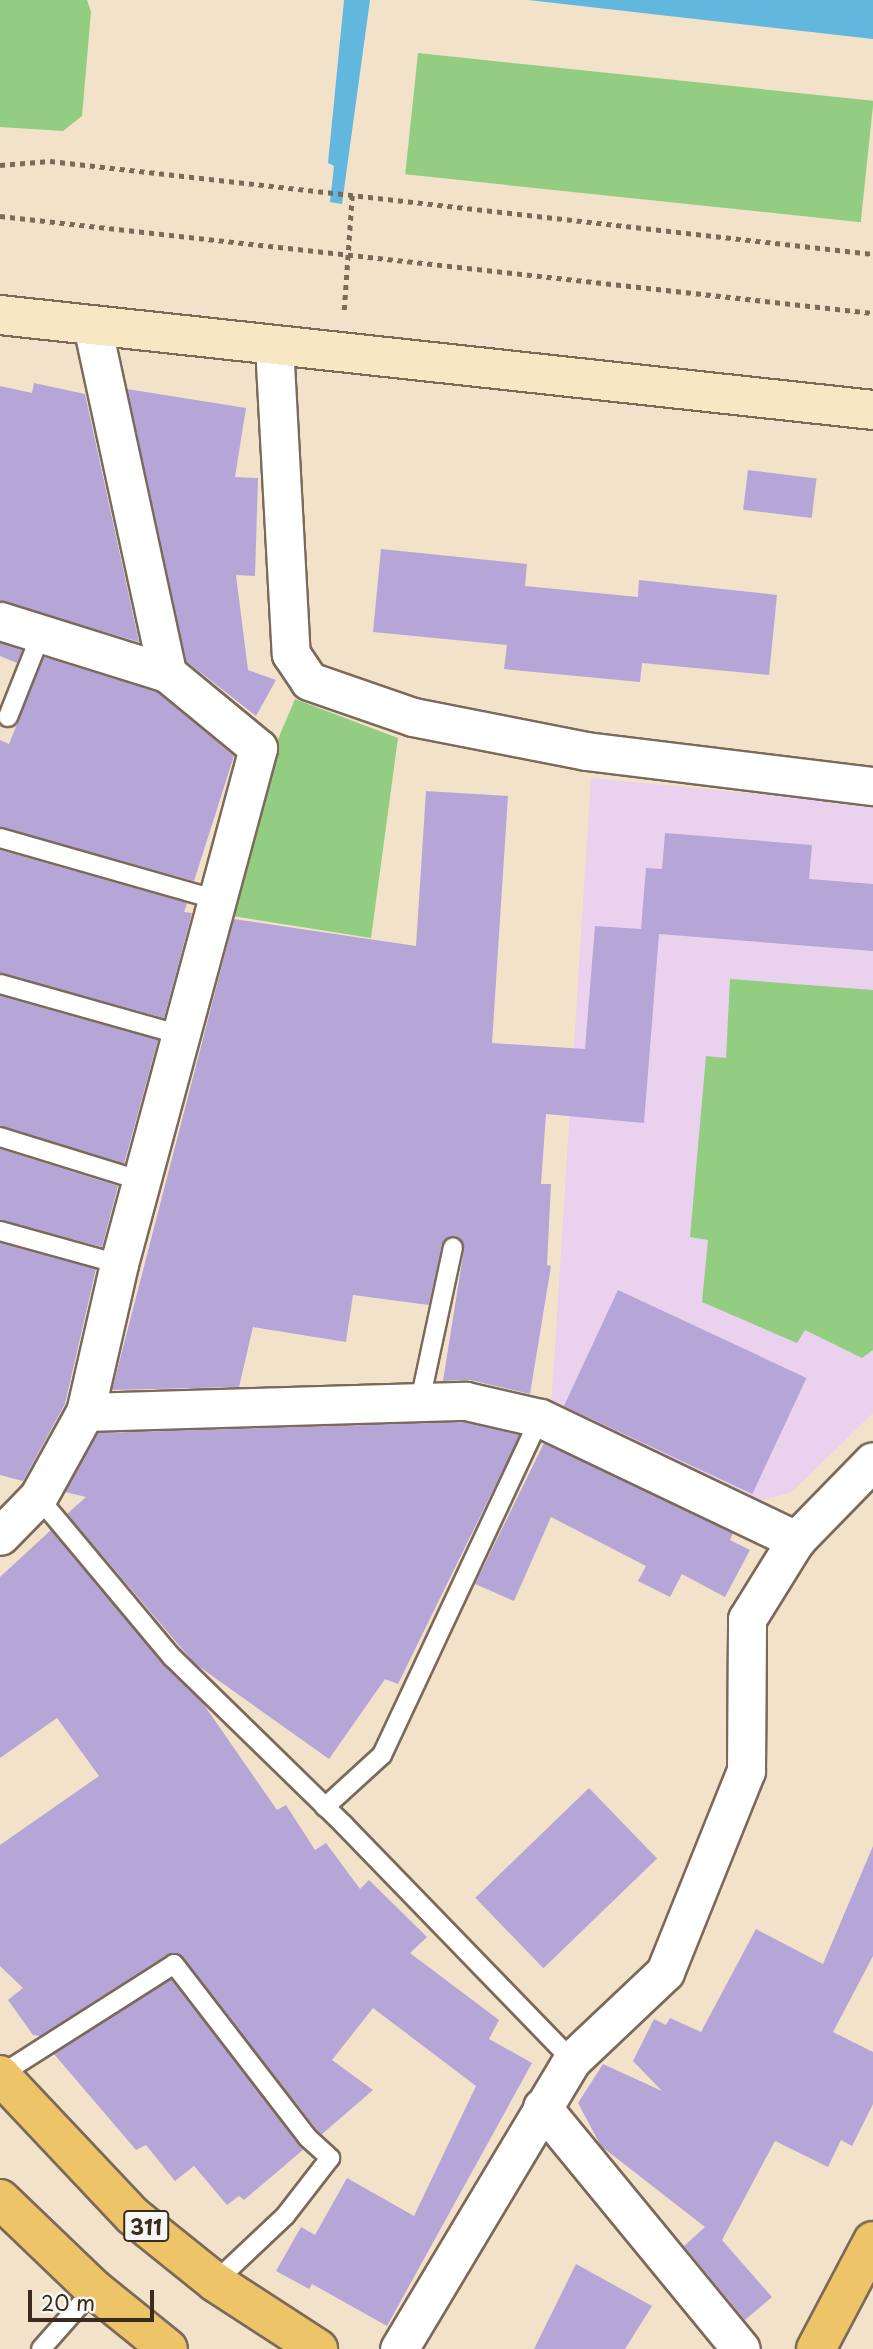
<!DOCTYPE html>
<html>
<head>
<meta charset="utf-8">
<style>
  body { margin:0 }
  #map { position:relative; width:873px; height:2349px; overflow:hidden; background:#f2e2c9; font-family:"Playpen Sans",sans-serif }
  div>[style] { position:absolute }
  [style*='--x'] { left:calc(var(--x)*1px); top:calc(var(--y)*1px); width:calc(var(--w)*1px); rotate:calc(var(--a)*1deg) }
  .built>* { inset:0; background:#ead1ed }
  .green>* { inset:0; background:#93cd81; transform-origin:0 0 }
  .water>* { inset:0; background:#62b7de }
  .building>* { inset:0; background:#b6a6d7; transform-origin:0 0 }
  .path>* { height:4.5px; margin-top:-2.25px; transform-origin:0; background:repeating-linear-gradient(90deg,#7b6a5a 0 5px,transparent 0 10px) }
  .roads { filter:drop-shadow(2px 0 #7b6a5a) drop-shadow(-2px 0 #7b6a5a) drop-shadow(0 2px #7b6a5a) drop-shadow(0 -2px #7b6a5a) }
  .lane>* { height:18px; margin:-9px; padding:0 9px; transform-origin:9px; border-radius:9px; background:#fff }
  .street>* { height:37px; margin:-18.5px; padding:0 18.5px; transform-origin:18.5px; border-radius:18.5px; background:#fff }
  .secondary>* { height:38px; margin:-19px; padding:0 19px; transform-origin:19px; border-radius:19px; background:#f8e7c3 }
  .primary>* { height:38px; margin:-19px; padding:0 19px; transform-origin:19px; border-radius:19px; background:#eec469 }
  .highway>* { height:38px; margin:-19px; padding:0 19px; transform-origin:19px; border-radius:19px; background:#eec469 }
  span { translate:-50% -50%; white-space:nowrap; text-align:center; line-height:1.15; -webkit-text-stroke:5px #f6f6f2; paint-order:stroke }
  .shield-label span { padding:2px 5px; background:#f6f6f2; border:2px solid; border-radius:5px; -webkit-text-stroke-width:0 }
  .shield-label { font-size:21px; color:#3b2a1e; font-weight:700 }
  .scale { position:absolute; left:28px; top:2290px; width:126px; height:32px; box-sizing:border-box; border:4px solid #3b2a1e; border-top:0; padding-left:9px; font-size:21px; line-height:24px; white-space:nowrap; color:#3b2a1e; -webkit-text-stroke:5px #f6f6f2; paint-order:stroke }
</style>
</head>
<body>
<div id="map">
  <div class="built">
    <i style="clip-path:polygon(591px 778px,873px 805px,873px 1413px,792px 1492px,746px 1505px,551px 1409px)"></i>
  </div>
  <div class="green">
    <i style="clip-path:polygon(0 0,87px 0,91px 12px,82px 116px,63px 131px,0 127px)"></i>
    <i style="left:418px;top:53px;width:458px;height:122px;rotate:6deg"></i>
    <i style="clip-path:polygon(295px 699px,398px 738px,371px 938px,226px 915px,270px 758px)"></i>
    <i style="clip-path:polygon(730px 979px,873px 990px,873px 1350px,862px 1358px,805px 1330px,797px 1343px,702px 1302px,708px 1240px,690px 1237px,706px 1056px,726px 1058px)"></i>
  </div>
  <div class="water">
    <i style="clip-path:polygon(344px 0,370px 0,342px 204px,330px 202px,334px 166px,328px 163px)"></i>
    <i style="clip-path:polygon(528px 0,873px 0,873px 39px)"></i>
  </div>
  <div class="building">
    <i style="clip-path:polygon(34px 383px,85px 394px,139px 642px,0 601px,0 386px,32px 393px)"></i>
    <i style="clip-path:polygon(127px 389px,246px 408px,235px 477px,258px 478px,255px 576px,236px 575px,248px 670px,276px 680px,256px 716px,186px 661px)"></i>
    <i style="left:748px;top:470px;width:69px;height:40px;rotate:7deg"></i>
    <i style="clip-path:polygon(381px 549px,527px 564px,525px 586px,638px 597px,639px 580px,777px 595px,769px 675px,642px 663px,640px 682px,504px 669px,507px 645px,373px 632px)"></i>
    <i style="clip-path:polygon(0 643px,22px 650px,17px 663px,0 656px)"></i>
    <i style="clip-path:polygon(44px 657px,157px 692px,234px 756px,194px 881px,0 827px,0 740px,9px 744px)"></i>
    <i style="clip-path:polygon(426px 791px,508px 796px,492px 1043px,585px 1049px,595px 926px,641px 929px,646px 868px,662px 869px,665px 833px,812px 845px,809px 879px,873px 884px,873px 951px,659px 934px,644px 1123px,546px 1114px,541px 1184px,551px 1184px,547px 1265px,551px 1266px,530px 1394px,470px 1380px,443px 1381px,464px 1249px,455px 1236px,442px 1244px,429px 1305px,353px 1295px,346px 1342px,253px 1327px,239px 1387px,112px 1390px,234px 919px,416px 946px)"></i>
    <i style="clip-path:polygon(0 850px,187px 903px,184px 912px,192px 913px,164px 1018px,0 973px)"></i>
    <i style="clip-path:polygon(0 996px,158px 1040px,124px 1164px,0 1126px)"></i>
    <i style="clip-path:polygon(0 1149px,118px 1186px,102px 1247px,0 1220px)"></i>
    <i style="clip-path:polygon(0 1243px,96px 1269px,65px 1404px,23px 1481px,0 1475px)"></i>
    <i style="left:618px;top:1290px;width:208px;height:128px;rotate:25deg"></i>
    <i style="clip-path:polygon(464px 1422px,520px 1435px,398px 1684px,385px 1679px,329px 1759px,194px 1663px,67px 1514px,86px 1497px,65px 1492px,98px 1433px)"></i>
    <i style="clip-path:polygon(544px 1443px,733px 1533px,730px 1540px,750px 1550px,725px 1597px,682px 1574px,670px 1597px,638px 1581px,646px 1566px,551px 1517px,514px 1601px,475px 1584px)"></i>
    <i style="clip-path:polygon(51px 1530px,163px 1664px,202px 1702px,277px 1810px,286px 1805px,315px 1850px,326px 1843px,360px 1889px,369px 1880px,427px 1937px,410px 1953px,499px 2020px,489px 2039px,532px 2063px,387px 2326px,312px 2284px,309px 2289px,276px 2271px,301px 2227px,315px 2235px,347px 2178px,414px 2216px,476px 2086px,373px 2008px,332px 2060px,373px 2090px,321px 2135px,178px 1953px,168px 1954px,40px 2036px,33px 2035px,8px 2000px,23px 1988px,0 1966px,0 1845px,99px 1776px,57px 1718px,0 1758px,0 1577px)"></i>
    <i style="left:589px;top:1788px;width:98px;height:158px;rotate:46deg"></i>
    <i style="clip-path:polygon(873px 1846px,873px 1956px,833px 2032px,873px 2052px,873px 2104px,852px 2146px,841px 2140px,828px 2167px,775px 2141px,722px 2240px,772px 2297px,745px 2320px,684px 2246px,705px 2227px,601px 2146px,578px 2103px,603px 2064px,662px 2091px,633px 2061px,654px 2019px,666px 2025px,670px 2018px,701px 2032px,756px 1929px,823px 1964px)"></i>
    <i style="clip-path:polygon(171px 1979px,304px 2149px,244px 2200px,239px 2196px,227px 2205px,194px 2166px,175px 2181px,146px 2145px,136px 2150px,54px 2054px)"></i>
    <i style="clip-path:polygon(576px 2264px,652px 2306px,625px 2349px,534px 2349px)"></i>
  </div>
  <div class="path">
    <i style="--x:0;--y:165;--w:50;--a:-4.6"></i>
    <i style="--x:50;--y:161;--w:828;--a:6.45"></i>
    <i style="--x:0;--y:216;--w:878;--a:6.34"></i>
    <i style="--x:344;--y:310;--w:115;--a:-86"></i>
  </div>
  <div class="roads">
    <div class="lane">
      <i style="--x:8;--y:717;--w:89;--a:-68.3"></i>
      <i style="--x:0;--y:838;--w:227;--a:15.9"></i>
      <i style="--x:0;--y:984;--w:189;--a:15.7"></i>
      <i style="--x:0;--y:1137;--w:149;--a:17.2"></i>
      <i style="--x:0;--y:1231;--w:123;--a:15.5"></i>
      <i style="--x:420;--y:1401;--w:157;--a:-77.9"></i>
      <i style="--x:38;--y:1497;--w:209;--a:50.1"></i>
      <i style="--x:172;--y:1657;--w:240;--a:44.3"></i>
      <i style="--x:344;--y:1825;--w:327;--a:45.9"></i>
      <i style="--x:325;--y:1807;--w:77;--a:-42.4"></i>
      <i style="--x:382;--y:1755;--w:372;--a:-64.9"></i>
      <i style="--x:0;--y:2075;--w:206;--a:-32.5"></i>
      <i style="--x:174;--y:1964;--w:220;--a:52.4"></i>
      <i style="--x:308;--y:2138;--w:30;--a:42"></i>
      <i style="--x:330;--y:2158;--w:73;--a:127.8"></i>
      <i style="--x:285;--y:2216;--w:96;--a:136.7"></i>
      <i style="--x:41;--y:2349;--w:80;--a:-48.5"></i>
    </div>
    <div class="street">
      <i style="--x:92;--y:325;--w:356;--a:77.8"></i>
      <i style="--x:274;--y:345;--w:309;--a:86.9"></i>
      <i style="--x:291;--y:654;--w:32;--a:56"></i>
      <i style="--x:309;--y:681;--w:110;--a:19.1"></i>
      <i style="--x:413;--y:717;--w:176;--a:11.1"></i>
      <i style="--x:586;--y:751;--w:289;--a:7"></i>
      <i style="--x:0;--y:621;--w:175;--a:17.3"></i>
      <i style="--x:167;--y:673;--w:118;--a:39.5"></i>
      <i style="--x:258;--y:748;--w:534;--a:105.08"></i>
      <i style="--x:119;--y:1264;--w:152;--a:102.9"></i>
      <i style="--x:85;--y:1412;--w:97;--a:118.9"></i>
      <i style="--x:38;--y:1497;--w:54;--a:134.3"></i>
      <i style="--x:85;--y:1412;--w:381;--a:-1.7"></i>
      <i style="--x:466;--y:1401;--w:76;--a:12.9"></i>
      <i style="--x:540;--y:1418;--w:284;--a:25.5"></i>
      <i style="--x:542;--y:2107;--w:313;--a:50.6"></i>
      <i style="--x:399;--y:2349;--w:337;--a:-59.1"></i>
      <i style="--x:572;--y:2060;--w:128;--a:-43.4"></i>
      <i style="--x:665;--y:1972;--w:217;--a:-68.1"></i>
      <i style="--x:746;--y:1771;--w:152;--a:-89.6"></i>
      <i style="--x:747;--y:1619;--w:93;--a:-58.2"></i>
      <i style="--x:796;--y:1540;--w:110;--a:-45.7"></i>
    </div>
    <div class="secondary">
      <i style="--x:0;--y:315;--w:878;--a:6.21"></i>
    </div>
    <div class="primary">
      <i style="--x:0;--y:2075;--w:194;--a:46.7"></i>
      <i style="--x:133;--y:2216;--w:105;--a:38.8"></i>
      <i style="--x:215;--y:2282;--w:123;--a:33"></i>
      <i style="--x:0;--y:2199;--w:130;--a:43.8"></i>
      <i style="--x:94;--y:2289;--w:95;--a:39"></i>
    </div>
    <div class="highway">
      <i style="--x:816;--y:2349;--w:122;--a:-62.2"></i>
    </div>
  </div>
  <div class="shield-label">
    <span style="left:146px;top:2226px">311</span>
  </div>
  <div class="scale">20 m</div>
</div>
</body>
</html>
